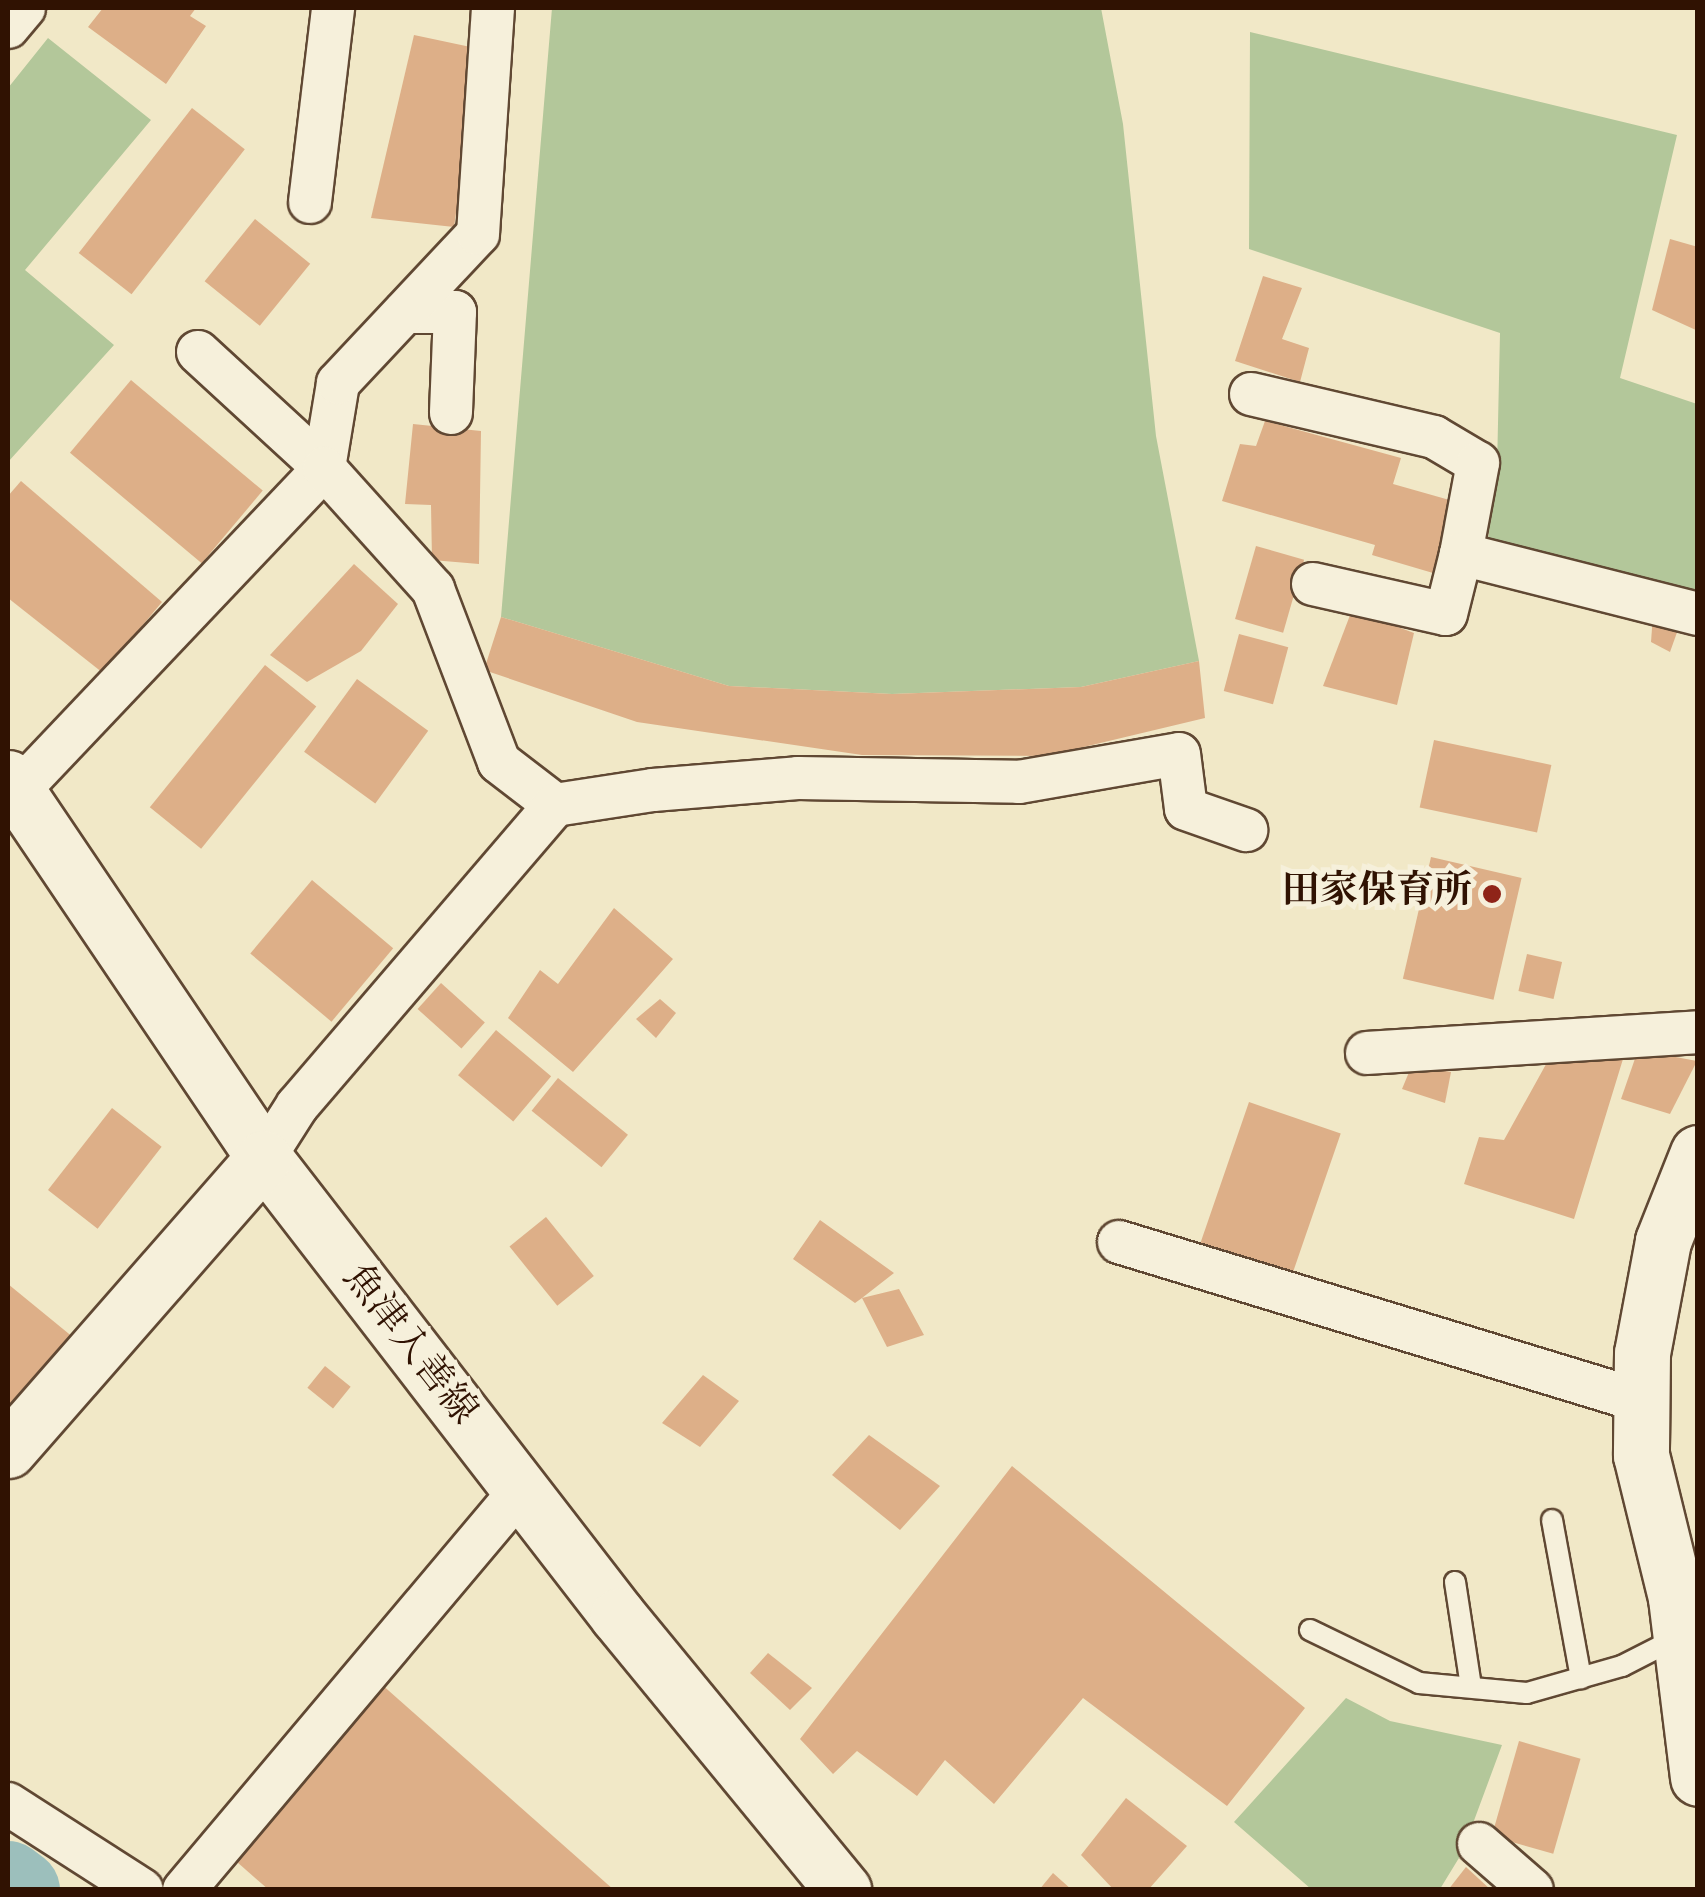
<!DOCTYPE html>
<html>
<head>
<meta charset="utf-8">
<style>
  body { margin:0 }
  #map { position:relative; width:1705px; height:1897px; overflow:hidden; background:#f1e8c7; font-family:"Sorts Mill Goudy","Noto Serif JP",serif }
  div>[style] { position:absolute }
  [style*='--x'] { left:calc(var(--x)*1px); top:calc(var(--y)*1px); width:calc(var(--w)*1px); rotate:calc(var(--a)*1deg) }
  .green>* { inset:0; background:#b3c79a }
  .river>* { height:80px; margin:-40px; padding:0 40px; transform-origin:40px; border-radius:40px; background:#9cbfbc }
  .building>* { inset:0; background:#ddaf88; transform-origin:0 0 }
  .roads { filter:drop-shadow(2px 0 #604833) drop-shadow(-2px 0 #604833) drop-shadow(0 2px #604833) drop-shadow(0 -2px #604833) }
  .lane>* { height:20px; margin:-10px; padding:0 10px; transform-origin:10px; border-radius:10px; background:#f6f0db }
  .street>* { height:42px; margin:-21px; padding:0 21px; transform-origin:21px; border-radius:21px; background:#f6f0db }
  .secondary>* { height:55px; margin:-27.5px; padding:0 27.5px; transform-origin:27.5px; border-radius:27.5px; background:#f6f0db }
  .dots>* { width:28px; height:28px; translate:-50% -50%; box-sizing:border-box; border:5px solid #f6f0db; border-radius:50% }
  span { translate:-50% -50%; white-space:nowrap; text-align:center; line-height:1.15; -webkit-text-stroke:10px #f6f0db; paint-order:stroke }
  .poi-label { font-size:38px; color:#301202; font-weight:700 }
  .right { translate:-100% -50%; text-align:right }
  .street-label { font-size:38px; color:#301202 }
  .frame { position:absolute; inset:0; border:10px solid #301202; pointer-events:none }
</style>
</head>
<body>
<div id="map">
  <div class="green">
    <i style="clip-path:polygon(552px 8px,1101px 8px,1123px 124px,1156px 436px,1199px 661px,1081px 687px,892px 694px,729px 686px,501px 617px)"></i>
    <i style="clip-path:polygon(1250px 32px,1677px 135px,1620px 378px,1697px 404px,1697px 594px,1488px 539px,1497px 468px,1500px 333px,1249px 249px)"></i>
    <i style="clip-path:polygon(48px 38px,151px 120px,25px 270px,114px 345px,8px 462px,8px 88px)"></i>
    <i style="clip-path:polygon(1346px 1698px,1390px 1721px,1502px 1745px,1462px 1853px,1440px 1889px,1311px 1889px,1234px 1822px)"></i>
  </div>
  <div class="river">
    <i style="--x:8;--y:1881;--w:15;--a:37"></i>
  </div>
  <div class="building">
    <i style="clip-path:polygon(103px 8px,196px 8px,190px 16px,206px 26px,166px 84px,88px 27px)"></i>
    <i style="clip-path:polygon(414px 35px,480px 49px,454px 227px,371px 218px)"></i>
    <i style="left:192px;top:108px;width:67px;height:184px;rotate:38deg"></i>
    <i style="left:255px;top:219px;width:71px;height:80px;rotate:39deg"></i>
    <i style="clip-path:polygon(1670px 239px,1698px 247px,1698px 331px,1652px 310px)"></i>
    <i style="clip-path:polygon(1263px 276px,1302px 288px,1282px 339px,1309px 348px,1300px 382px,1235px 361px)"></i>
    <i style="left:131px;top:380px;width:172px;height:95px;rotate:40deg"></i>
    <i style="clip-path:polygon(1265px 421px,1401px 458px,1393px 484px,1453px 501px,1433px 573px,1372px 555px,1375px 545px,1222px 501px,1240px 444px,1256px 446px)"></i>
    <i style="clip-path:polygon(413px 424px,481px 431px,479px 564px,432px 560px,431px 505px,405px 504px)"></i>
    <i style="clip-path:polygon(21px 481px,162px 602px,103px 673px,8px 598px,8px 496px)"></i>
    <i style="left:1256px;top:546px;width:50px;height:76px;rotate:16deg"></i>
    <i style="clip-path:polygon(354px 564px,398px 604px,361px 651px,307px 682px,270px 655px)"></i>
    <i style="clip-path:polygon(1352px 610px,1414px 633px,1397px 705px,1323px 686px)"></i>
    <i style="clip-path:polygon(1653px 615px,1680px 624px,1670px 652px,1651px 642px)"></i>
    <i style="clip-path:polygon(501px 617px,729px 686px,892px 694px,1081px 687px,1199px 661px,1205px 718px,1046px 756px,862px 755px,637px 722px,484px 670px)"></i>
    <i style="left:1239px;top:634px;width:51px;height:59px;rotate:15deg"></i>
    <i style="left:265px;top:665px;width:66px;height:183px;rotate:39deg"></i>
    <i style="left:357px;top:679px;width:88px;height:90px;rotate:36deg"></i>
    <i style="left:1434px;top:740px;width:120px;height:69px;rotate:12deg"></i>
    <i style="left:1431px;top:857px;width:93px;height:125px;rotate:13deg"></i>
    <i style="left:312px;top:880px;width:106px;height:96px;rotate:40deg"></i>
    <i style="clip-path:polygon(614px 908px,673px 959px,573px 1072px,508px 1018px,540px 970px,558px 984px)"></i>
    <i style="left:1527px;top:954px;width:36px;height:38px;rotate:13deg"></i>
    <i style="left:441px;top:983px;width:59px;height:35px;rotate:42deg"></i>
    <i style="clip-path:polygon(660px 999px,676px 1013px,656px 1038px,636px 1019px)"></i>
    <i style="left:496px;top:1030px;width:72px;height:59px;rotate:40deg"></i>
    <i style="clip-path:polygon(1638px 1050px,1697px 1061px,1670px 1114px,1621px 1099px)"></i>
    <i style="clip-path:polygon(1580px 1051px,1623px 1059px,1574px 1219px,1464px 1184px,1479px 1137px,1504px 1140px,1550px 1057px)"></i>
    <i style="clip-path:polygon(1412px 1065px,1451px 1072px,1445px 1103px,1402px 1089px)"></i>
    <i style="left:558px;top:1078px;width:90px;height:42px;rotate:39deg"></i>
    <i style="left:1249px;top:1102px;width:97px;height:155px;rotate:19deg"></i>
    <i style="left:112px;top:1108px;width:63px;height:104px;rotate:38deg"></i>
    <i style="left:546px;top:1217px;width:76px;height:47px;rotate:51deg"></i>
    <i style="clip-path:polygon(820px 1220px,894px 1273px,862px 1298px,899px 1289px,924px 1335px,887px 1347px,862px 1298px,855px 1303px,793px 1259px)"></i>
    <i style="clip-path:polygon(8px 1284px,74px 1338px,8px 1417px)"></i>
    <i style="left:325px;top:1366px;width:33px;height:28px;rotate:39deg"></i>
    <i style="clip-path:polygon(703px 1375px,739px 1401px,700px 1447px,662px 1423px)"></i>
    <i style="clip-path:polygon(869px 1435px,940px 1486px,900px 1530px,832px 1475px)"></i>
    <i style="clip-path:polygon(1012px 1466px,1305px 1708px,1227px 1806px,1083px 1698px,994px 1804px,945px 1760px,917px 1796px,857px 1751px,833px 1774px,800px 1739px)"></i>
    <i style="clip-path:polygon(768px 1653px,812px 1688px,790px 1710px,750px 1673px)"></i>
    <i style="clip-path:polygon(380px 1683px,614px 1890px,269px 1890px,237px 1862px)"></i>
    <i style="left:1519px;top:1741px;width:64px;height:99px;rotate:16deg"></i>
    <i style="clip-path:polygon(1126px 1798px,1187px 1846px,1148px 1890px,1114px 1890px,1081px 1855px)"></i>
    <i style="clip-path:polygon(1466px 1867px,1491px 1890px,1448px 1890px)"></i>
    <i style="clip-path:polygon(1053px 1873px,1072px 1890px,1039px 1890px)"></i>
  </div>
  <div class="roads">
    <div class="lane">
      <i style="--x:1552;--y:1520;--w:161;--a:79.6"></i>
      <i style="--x:1455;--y:1582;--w:106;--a:81.3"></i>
      <i style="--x:1310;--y:1630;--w:121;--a:25.9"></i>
      <i style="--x:1419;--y:1683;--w:108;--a:5.3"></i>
      <i style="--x:1527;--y:1693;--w:99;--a:-15.9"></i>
      <i style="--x:1622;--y:1666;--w:64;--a:-27"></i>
    </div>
    <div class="street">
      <i style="--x:8;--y:27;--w:25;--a:-50"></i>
      <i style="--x:310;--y:202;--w:195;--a:-83.2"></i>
      <i style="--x:405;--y:312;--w:50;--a:0"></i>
      <i style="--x:455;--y:312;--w:101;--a:92.3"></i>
      <i style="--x:198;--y:352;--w:171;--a:42.6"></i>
      <i style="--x:1251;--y:394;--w:188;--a:13.2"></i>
      <i style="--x:1434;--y:437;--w:51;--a:30.6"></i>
      <i style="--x:1478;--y:463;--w:93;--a:100.6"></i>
      <i style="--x:324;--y:468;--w:86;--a:-80.6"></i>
      <i style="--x:338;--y:383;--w:204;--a:-46.8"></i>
      <i style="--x:478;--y:234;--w:226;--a:-86.2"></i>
      <i style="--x:1313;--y:584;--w:136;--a:12.7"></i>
      <i style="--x:1446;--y:614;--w:62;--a:-76"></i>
      <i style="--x:1461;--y:554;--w:244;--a:14.2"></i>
      <i style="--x:17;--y:792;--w:446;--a:-46.5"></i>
      <i style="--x:324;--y:468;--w:163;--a:48"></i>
      <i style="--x:433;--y:589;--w:185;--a:69.1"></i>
      <i style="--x:499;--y:762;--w:71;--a:37.5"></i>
      <i style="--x:555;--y:805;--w:396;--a:130.6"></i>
      <i style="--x:297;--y:1106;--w:62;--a:122.4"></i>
      <i style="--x:555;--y:805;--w:99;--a:-8.7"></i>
      <i style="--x:653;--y:790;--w:145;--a:-4.7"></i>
      <i style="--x:798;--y:778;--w:221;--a:1"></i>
      <i style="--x:1019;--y:782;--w:162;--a:-9.9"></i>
      <i style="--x:1179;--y:754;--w:55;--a:82.7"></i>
      <i style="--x:1186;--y:809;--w:64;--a:19.3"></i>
      <i style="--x:1367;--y:1053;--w:332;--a:-3.6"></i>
      <i style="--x:1119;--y:1242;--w:546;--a:16.94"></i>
      <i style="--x:8;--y:1804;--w:159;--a:32.7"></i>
      <i style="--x:1479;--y:1844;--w:70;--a:41"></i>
      <i style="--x:184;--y:1890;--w:522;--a:-49.9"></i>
    </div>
    <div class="secondary">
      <i style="--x:8;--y:778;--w:458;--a:56"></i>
      <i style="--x:264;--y:1158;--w:579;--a:52.3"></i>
      <i style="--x:618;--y:1616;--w:355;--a:50.6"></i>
      <i style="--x:1698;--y:1153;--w:95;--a:111.7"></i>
      <i style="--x:1663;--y:1241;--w:114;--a:100.6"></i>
      <i style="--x:1642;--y:1353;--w:102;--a:90.6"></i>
      <i style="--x:1641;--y:1455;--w:147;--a:76.2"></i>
      <i style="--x:1676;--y:1598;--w:181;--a:83"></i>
      <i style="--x:8;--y:1450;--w:388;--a:-48.8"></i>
    </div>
  </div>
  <div class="dots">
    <i style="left:1492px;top:894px;background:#8f2418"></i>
  </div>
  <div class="poi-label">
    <span class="right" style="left:1472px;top:894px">田家保育所</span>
  </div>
  <div class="street-label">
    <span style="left:408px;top:1346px;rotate:52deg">魚津入善線</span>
  </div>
  <div class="frame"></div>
</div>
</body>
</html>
